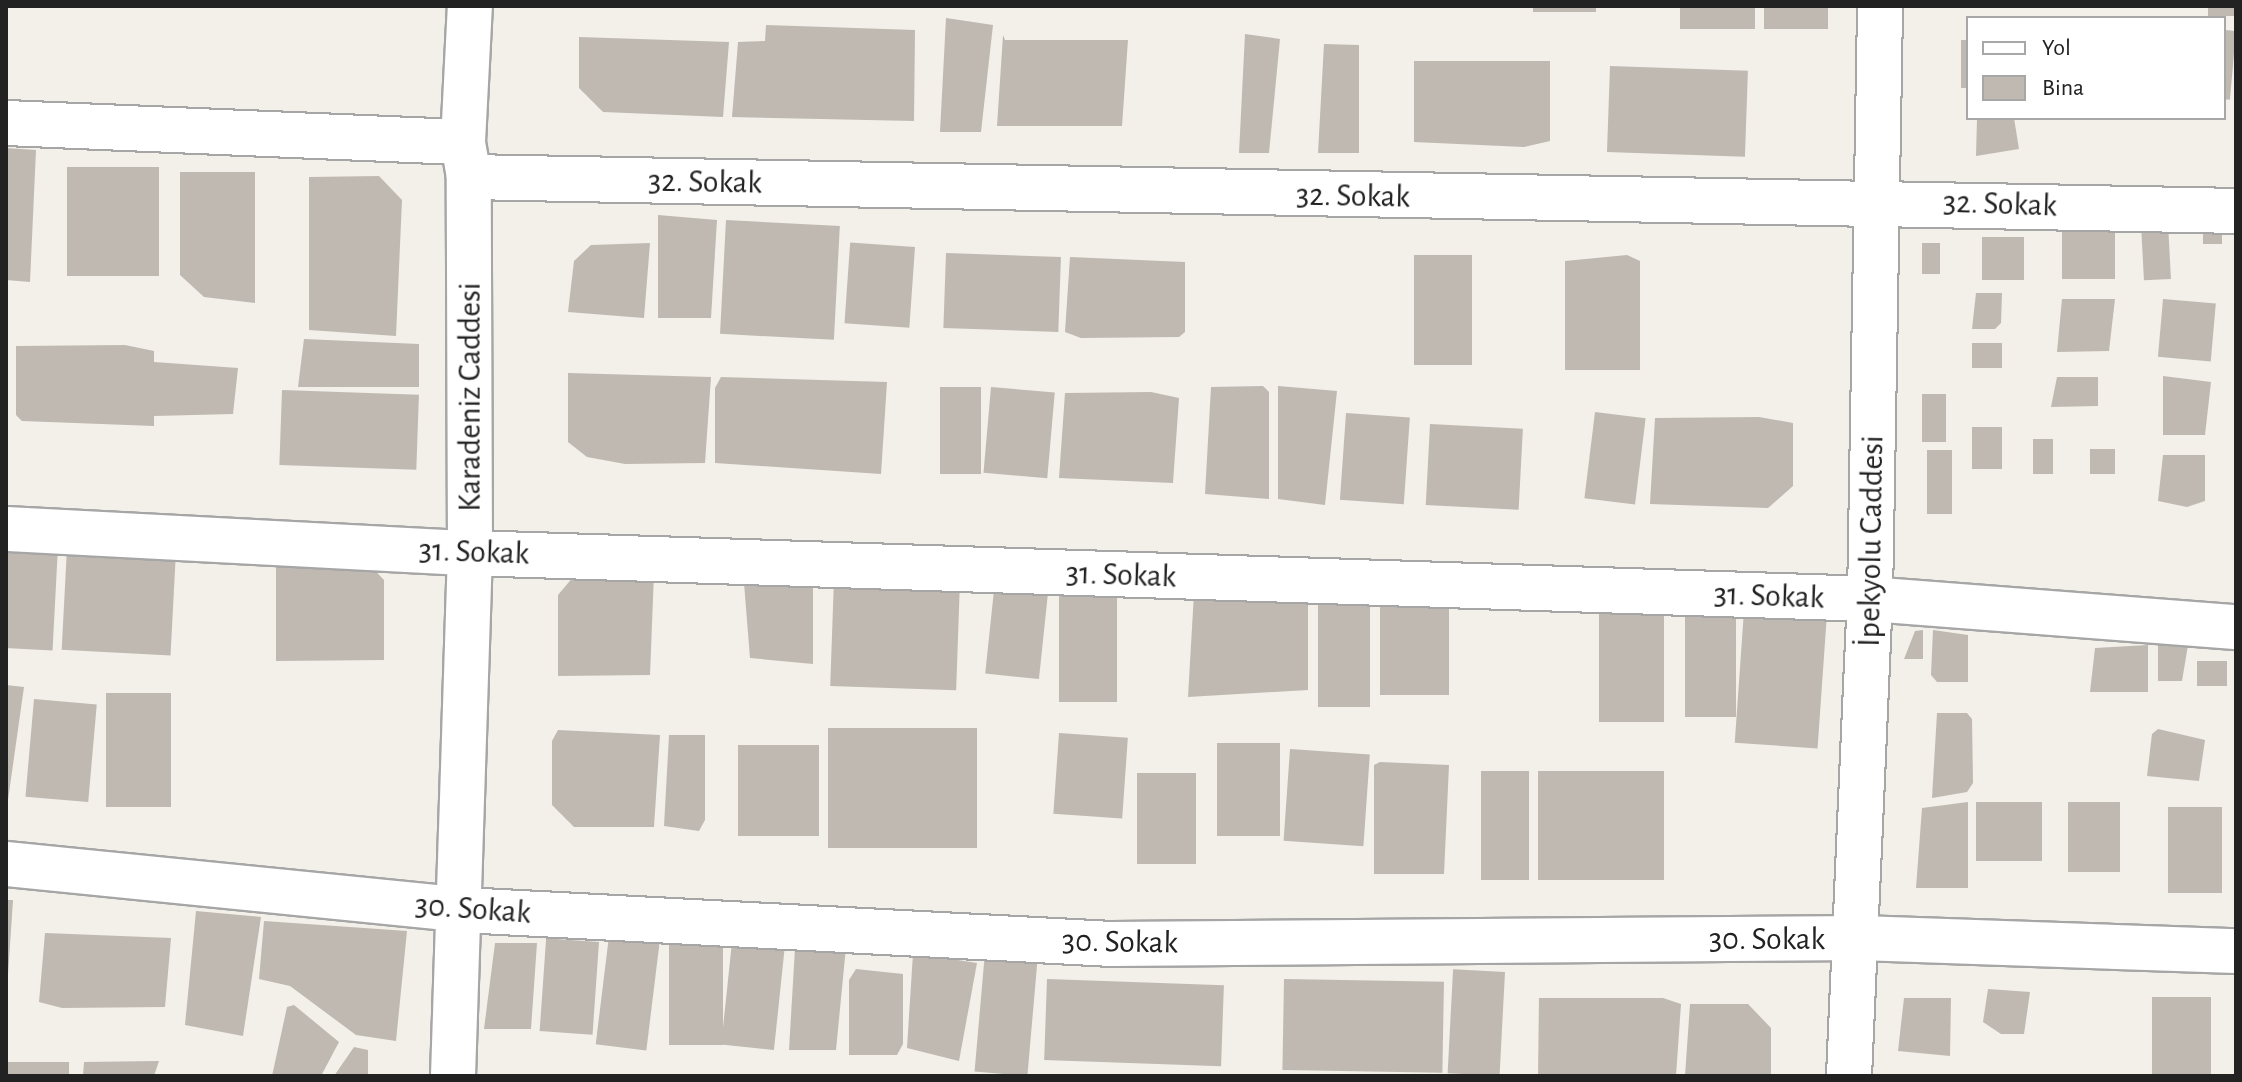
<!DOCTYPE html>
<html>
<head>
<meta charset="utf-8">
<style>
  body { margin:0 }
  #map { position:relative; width:2242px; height:1082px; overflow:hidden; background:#f2f0e9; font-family:"Alegreya Sans",sans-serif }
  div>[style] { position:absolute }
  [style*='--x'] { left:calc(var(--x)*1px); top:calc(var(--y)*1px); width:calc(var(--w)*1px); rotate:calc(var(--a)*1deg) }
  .building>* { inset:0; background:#bfb9b2; transform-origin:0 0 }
  .roads { filter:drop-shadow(2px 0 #a6a6a6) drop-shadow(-2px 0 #a6a6a6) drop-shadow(0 2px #a6a6a6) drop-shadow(0 -2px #a6a6a6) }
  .minor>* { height:44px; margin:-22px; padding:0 22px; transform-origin:22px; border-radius:22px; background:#fff }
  span { translate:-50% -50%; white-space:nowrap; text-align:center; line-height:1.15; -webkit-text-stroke:6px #fff; paint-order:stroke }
  .street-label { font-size:32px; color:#222 }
  .frame { position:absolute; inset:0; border:8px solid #222; pointer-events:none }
  .legend { position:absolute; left:1966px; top:16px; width:260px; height:104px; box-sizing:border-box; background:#fff; border:2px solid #a7a7a7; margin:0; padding:10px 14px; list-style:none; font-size:24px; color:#222 }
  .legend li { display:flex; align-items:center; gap:16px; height:40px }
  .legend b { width:40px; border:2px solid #a7a7a7 }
</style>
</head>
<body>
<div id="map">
  <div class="building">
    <i style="left:1533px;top:6px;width:63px;height:6px"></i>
    <i style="left:1680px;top:6px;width:75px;height:23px"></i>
    <i style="left:1764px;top:6px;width:64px;height:23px"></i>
    <i style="left:2208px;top:6px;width:28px;height:10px"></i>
    <i style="clip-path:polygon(946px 18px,993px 25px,981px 132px,940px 132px)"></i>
    <i style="clip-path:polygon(766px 25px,915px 30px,914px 121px,732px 117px,738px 42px,765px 41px)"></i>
    <i style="left:2225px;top:30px;width:11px;height:69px;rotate:5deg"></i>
    <i style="clip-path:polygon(1245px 34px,1280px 39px,1269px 153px,1239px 153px)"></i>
    <i style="clip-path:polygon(1003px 35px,1005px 40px,1128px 40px,1122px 126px,997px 126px)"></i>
    <i style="clip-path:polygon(579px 37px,729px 42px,723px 117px,603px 112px,579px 88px)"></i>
    <i style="left:1968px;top:40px;width:48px;height:7px;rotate:90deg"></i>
    <i style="clip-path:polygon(1324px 44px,1359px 45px,1359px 153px,1318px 153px)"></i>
    <i style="clip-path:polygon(1414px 61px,1550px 61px,1550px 141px,1524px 147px,1414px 142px)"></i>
    <i style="left:1610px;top:66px;width:138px;height:86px;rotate:2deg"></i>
    <i style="clip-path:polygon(1977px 118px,2014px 118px,2019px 149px,1976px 156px)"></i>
    <i style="clip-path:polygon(6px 148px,36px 150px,30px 282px,6px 280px)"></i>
    <i style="left:67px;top:167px;width:92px;height:109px"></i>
    <i style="clip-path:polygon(180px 172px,255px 172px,255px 303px,204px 297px,180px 275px)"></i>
    <i style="clip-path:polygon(379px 176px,402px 200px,396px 336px,309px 330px,309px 177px)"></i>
    <i style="clip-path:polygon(658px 215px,717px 220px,711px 318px,658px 318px)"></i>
    <i style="left:726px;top:220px;width:114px;height:114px;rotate:3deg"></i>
    <i style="left:2168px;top:223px;width:56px;height:27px;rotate:87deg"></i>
    <i style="left:2115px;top:225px;width:54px;height:53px;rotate:90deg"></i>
    <i style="left:2203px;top:225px;width:19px;height:19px"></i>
    <i style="left:1982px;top:237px;width:42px;height:43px"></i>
    <i style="clip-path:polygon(650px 243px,644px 318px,568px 312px,574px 261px,591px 245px)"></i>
    <i style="left:1922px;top:243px;width:18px;height:31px"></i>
    <i style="left:915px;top:247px;width:81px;height:65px;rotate:94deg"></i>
    <i style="left:946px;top:253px;width:115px;height:75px;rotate:2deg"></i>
    <i style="left:1472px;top:255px;width:110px;height:58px;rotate:90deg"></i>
    <i style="clip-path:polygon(1627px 255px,1640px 261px,1640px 370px,1565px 370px,1565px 261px)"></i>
    <i style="clip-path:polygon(1070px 257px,1185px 262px,1185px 332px,1179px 337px,1081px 338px,1065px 332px)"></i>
    <i style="clip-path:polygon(1976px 293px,2002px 293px,2001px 323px,1995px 329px,1972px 329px)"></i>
    <i style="clip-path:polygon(2062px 299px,2115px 299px,2109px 351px,2057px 352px)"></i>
    <i style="left:2163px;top:299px;width:53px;height:58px;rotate:5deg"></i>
    <i style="clip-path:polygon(304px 339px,419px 344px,419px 387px,298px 387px)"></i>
    <i style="left:1972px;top:343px;width:30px;height:25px"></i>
    <i style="clip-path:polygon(125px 345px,154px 351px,154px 362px,238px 368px,233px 414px,154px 416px,154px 426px,22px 421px,16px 415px,16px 346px)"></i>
    <i style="clip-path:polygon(568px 373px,711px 377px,705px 463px,625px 464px,587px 457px,568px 442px)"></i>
    <i style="clip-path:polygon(2163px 376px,2211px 382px,2205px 435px,2163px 435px)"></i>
    <i style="clip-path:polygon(721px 377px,887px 382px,881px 474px,715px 463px,715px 388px)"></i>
    <i style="clip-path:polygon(2057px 377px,2098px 377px,2098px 406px,2051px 407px)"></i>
    <i style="clip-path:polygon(1263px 386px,1269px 392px,1269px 499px,1205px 494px,1211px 387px)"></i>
    <i style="clip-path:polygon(1278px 386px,1337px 391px,1325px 505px,1278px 499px)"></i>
    <i style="left:940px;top:387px;width:41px;height:87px"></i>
    <i style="left:991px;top:387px;width:64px;height:86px;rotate:5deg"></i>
    <i style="left:282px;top:390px;width:137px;height:75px;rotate:2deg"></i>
    <i style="clip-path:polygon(1151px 392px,1179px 398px,1173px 483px,1059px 478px,1065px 393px)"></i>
    <i style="left:1922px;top:394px;width:24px;height:48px"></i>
    <i style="left:1595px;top:412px;width:51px;height:87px;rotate:7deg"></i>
    <i style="left:1346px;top:413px;width:64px;height:87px;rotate:4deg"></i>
    <i style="clip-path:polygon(1759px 417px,1793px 423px,1793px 486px,1768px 508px,1650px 504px,1655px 418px)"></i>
    <i style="left:1430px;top:424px;width:93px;height:81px;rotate:3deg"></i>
    <i style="left:1972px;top:427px;width:30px;height:42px"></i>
    <i style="left:2033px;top:439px;width:20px;height:35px"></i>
    <i style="left:2090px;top:449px;width:25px;height:25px"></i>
    <i style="left:1927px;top:450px;width:25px;height:64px"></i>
    <i style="clip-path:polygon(2163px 455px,2205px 455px,2205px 501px,2187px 507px,2158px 501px)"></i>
    <i style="left:6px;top:545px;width:52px;height:103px;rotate:3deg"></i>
    <i style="left:67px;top:548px;width:109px;height:102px;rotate:3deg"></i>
    <i style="clip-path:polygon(362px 557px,384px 580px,384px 660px,276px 661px,276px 558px)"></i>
    <i style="clip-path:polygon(579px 570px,654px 573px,650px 675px,558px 676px,558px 595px)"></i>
    <i style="left:996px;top:571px;width:54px;height:103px;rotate:6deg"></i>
    <i style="left:834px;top:578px;width:126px;height:108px;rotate:2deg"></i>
    <i style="clip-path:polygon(744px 583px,813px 583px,813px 664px,750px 658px)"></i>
    <i style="clip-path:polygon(1308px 586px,1308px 690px,1188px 697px,1194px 593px)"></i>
    <i style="left:1059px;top:587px;width:58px;height:115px"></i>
    <i style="left:1745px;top:596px;width:83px;height:147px;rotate:4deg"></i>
    <i style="left:1318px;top:598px;width:52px;height:109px"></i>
    <i style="left:1599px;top:603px;width:65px;height:119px"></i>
    <i style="left:1380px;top:604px;width:69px;height:91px"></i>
    <i style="left:1685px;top:608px;width:51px;height:109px"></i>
    <i style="clip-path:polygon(1923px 630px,1923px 659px,1904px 659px,1915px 631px)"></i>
    <i style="clip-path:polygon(1933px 630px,1968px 635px,1968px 682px,1937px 682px,1931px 675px)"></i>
    <i style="clip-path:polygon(2148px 645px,2148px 692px,2090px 692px,2095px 648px)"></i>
    <i style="clip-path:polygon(2158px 645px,2188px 645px,2182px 681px,2158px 681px)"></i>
    <i style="left:2197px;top:661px;width:30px;height:25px"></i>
    <i style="clip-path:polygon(6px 685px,24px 687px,8px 800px,6px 799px)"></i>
    <i style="left:106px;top:693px;width:65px;height:114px"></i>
    <i style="left:34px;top:699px;width:63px;height:98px;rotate:5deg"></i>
    <i style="clip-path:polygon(1937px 713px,1967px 713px,1972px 719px,1973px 783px,1967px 792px,1932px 798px)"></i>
    <i style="left:977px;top:728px;width:120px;height:149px;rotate:90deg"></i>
    <i style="clip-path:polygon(2158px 729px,2205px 740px,2199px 781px,2147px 776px,2152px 734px)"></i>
    <i style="clip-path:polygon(558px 730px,660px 735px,654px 827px,574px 827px,552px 805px,552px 741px)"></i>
    <i style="left:1059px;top:733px;width:69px;height:81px;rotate:4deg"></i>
    <i style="clip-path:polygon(669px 735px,705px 735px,705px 820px,699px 831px,664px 826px)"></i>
    <i style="left:1217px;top:743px;width:63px;height:93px"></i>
    <i style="left:819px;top:745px;width:91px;height:81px;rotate:90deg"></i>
    <i style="left:1290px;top:749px;width:80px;height:92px;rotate:4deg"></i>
    <i style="clip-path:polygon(1380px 762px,1449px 765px,1444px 874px,1374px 874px,1374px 765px)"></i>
    <i style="left:1481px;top:771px;width:48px;height:109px"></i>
    <i style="left:1538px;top:771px;width:126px;height:109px"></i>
    <i style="left:1137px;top:773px;width:59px;height:91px"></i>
    <i style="clip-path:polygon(1968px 802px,1968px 888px,1916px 888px,1922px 808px)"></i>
    <i style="left:1976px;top:802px;width:66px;height:59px"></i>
    <i style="left:2068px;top:802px;width:52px;height:70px"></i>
    <i style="left:2168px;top:807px;width:54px;height:86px"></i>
    <i style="clip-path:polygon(6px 900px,13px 900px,8px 975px,6px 975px)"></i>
    <i style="clip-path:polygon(196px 911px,261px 917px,243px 1036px,185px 1025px)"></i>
    <i style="clip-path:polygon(264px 921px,407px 931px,396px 1041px,356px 1035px,290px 986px,259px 979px)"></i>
    <i style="clip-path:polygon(45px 933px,171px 938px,165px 1007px,62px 1008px,39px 1002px)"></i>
    <i style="left:609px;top:936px;width:51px;height:109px;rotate:7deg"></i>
    <i style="left:599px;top:942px;width:93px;height:53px;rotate:94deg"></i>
    <i style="left:669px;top:942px;width:54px;height:103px"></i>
    <i style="left:732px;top:942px;width:53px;height:103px;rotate:6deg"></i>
    <i style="clip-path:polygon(495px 943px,537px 943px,531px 1029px,484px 1029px)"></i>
    <i style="clip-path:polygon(846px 947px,836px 1050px,789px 1050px,795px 948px)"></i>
    <i style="left:985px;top:952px;width:53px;height:120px;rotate:5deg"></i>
    <i style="clip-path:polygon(913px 953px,977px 963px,959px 1061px,907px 1048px)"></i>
    <i style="clip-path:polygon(856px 969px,903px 974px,903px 1044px,897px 1055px,849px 1055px,849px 980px)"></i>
    <i style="left:1505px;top:972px;width:104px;height:52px;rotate:93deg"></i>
    <i style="left:1047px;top:979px;width:177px;height:81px;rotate:2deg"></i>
    <i style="left:1284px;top:979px;width:160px;height:91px;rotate:1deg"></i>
    <i style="clip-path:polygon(1988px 989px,2030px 992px,2024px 1034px,2001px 1034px,1983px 1022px)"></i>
    <i style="left:2152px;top:997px;width:59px;height:79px"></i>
    <i style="clip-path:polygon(1539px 998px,1663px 998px,1681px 1004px,1676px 1076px,1538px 1076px)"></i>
    <i style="clip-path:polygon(1904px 998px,1951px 998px,1950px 1056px,1898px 1051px)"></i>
    <i style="clip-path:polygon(1690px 1004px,1748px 1004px,1771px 1028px,1771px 1076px,1685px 1076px)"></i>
    <i style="clip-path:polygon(294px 1005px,339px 1042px,321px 1076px,272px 1076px,287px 1007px)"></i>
    <i style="clip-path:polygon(354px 1047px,368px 1050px,368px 1076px,334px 1076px)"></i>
    <i style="clip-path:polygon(159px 1061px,154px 1076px,83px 1076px,84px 1062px)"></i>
    <i style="left:6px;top:1062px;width:63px;height:14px"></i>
  </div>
  <div class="roads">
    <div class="minor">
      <i style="--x:6;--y:123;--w:457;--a:2.4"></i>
      <i style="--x:469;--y:177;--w:1767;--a:1.1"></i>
      <i style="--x:6;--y:529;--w:465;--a:3"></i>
      <i style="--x:470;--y:553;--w:1401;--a:1.88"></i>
      <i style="--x:1870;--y:599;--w:367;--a:4.4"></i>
      <i style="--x:6;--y:864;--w:459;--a:5.7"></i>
      <i style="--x:463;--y:910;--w:650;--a:3"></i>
      <i style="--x:1112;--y:944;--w:748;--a:-0.46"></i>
      <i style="--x:1860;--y:938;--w:376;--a:2"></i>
      <i style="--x:453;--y:1076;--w:523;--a:-88.14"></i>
      <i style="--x:470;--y:553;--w:376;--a:-90.2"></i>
      <i style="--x:469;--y:177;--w:36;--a:-100"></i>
      <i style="--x:463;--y:142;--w:136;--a:-87.1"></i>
      <i style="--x:1849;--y:1076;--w:477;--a:-87.5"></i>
      <i style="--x:1870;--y:599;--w:593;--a:-89.03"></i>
    </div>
  </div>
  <div class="street-label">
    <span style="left:705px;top:182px;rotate:1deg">32. Sokak</span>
    <span style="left:1353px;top:196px;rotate:1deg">32. Sokak</span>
    <span style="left:2000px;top:204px;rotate:2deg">32. Sokak</span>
    <span style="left:470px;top:397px;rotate:-90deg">Karadeniz Caddesi</span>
    <span style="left:1871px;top:541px;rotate:-89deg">İpekyolu Caddesi</span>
    <span style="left:474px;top:552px;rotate:2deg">31. Sokak</span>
    <span style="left:1121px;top:575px;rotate:2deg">31. Sokak</span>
    <span style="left:1769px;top:596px;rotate:2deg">31. Sokak</span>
    <span style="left:473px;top:909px;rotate:4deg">30. Sokak</span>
    <span style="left:1767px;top:939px">30. Sokak</span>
    <span style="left:1120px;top:942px;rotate:1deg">30. Sokak</span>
  </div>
  <div class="frame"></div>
  <ul class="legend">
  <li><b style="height:10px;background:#fff"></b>Yol</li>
  <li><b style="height:22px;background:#bfb9b2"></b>Bina</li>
  </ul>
</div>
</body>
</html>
